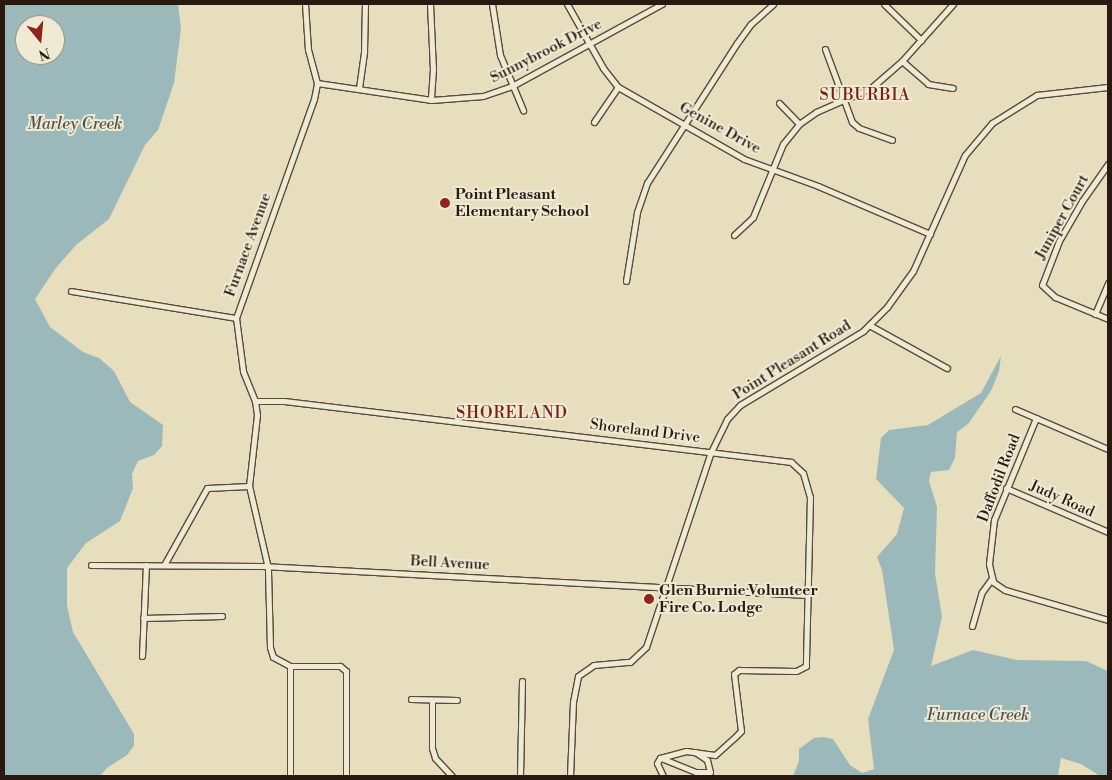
<!DOCTYPE html>
<html>
<head>
<meta charset="utf-8">
<style>
  body { margin:0 }
  #map { position:relative; width:1112px; height:780px; overflow:hidden; background:#e7debd; font-family:"Libre Bodoni",serif }
  div>[style] { position:absolute }
  [style*='--x'] { left:calc(var(--x)*1px); top:calc(var(--y)*1px); width:calc(var(--w)*1px); rotate:calc(var(--a)*1deg) }
  .water>* { inset:0; background:#9bb9bb }
  .roads { filter:drop-shadow(1px 0 #594a3b) drop-shadow(-1px 0 #594a3b) drop-shadow(0 1px #594a3b) drop-shadow(0 -1px #594a3b) }
  .street>* { height:5px; margin:-2.5px; padding:0 2.5px; transform-origin:2.5px; border-radius:2.5px; background:#efead4 }
  .dots>* { width:14px; height:14px; translate:-50% -50%; box-sizing:border-box; border:2px solid #efead4; border-radius:50% }
  span { translate:-50% -50%; white-space:nowrap; text-align:center; line-height:1.15; -webkit-text-stroke:4px #efead4; paint-order:stroke }
  .street-label { font-size:15px; color:#2a1910 }
  .poi-label { font-size:15px; color:#2a1910; font-weight:700 }
  .left { translate:0 -50%; text-align:left }
  .neighbourhood-label { font-size:16px; color:#7a1f14; letter-spacing:1px }
  .water-label { font-size:16px; color:#52514c; font-style:italic }
  .frame { position:absolute; inset:0; border:5px solid #2a1910; pointer-events:none }
  .north { position:absolute; left:15px; top:15px; width:50px; height:50px; box-sizing:border-box; background:#efead4; border:1px solid #a09686; border-radius:50%; rotate:163deg; font-size:14px; font-weight:700; line-height:20px; text-align:center; color:#2a1910 }
  .north::after { content:''; display:block; margin:auto; width:18px; height:22px; background:#8f2418; clip-path:polygon(50% 0,100% 100%,50% 72%,0 100%) }
</style>
</head>
<body>
<div id="map">
  <div class="water">
    <i style="clip-path:polygon(evenodd,4px 4px,178px 4px,181px 29px,174px 83px,158px 130px,145px 145px,109px 219px,76px 245px,55px 269px,35px 299px,50px 327px,83px 352px,99px 358px,114px 371px,130px 402px,163px 425px,162px 446px,154px 455px,138px 461px,132px 474px,133px 488px,120px 521px,86px 543px,67px 568px,67px 606px,73px 632px,134px 734px,134px 746px,127px 755px,107px 768px,100px 776px,4px 776px,4px 4px,25px 25px,55px 25px,55px 55px,25px 55px,25px 25px)"></i>
    <i style="clip-path:polygon(1001px 356px,999px 371px,991px 391px,968px 424px,957px 432px,955px 458px,949px 470px,931px 472px,929px 481px,937px 507px,935px 573px,942px 617px,931px 666px,973px 650px,1017px 660px,1086px 661px,1108px 671px,1108px 776px,1100px 776px,1081px 764px,1061px 758px,1058px 776px,793px 776px,799px 761px,799px 749px,814px 738px,823px 737px,833px 739px,850px 765px,862px 773px,874px 769px,868px 719px,894px 650px,882px 570px,877px 557px,897px 534px,904px 508px,876px 479px,881px 438px,889px 430px,928px 425px,981px 393px)"></i>
  </div>
  <div class="roads">
    <div class="street">
      <i style="--x:430;--y:4;--w:65;--a:87.4"></i>
      <i style="--x:433;--y:69;--w:31;--a:94"></i>
      <i style="--x:492;--y:4;--w:52;--a:81.1"></i>
      <i style="--x:500;--y:55;--w:60;--a:67.3"></i>
      <i style="--x:567;--y:4;--w:73;--a:60.6"></i>
      <i style="--x:603;--y:68;--w:24;--a:52"></i>
      <i style="--x:618;--y:87;--w:145;--a:29.7"></i>
      <i style="--x:744;--y:159;--w:79;--a:20"></i>
      <i style="--x:818;--y:186;--w:122;--a:23.2"></i>
      <i style="--x:884;--y:4;--w:52;--a:44.2"></i>
      <i style="--x:825;--y:49;--w:78;--a:69.7"></i>
      <i style="--x:852;--y:122;--w:9;--a:41"></i>
      <i style="--x:859;--y:128;--w:35;--a:20"></i>
      <i style="--x:902;--y:61;--w:35;--a:41"></i>
      <i style="--x:928;--y:84;--w:25;--a:9"></i>
      <i style="--x:317;--y:83;--w:116;--a:8.4"></i>
      <i style="--x:432;--y:100;--w:51;--a:-4.5"></i>
      <i style="--x:483;--y:96;--w:31;--a:-19"></i>
      <i style="--x:512;--y:86;--w:171;--a:-28.7"></i>
      <i style="--x:359;--y:88;--w:37;--a:-82"></i>
      <i style="--x:364;--y:51;--w:47;--a:-88.8"></i>
      <i style="--x:779;--y:103;--w:29;--a:46"></i>
      <i style="--x:594;--y:122;--w:42;--a:-55.6"></i>
      <i style="--x:1108;--y:164;--w:45;--a:125.1"></i>
      <i style="--x:1082;--y:201;--w:46;--a:119.9"></i>
      <i style="--x:1059;--y:241;--w:47;--a:111.1"></i>
      <i style="--x:1042;--y:285;--w:18;--a:43"></i>
      <i style="--x:1055;--y:297;--w:57;--a:22.5"></i>
      <i style="--x:734;--y:235;--w:26;--a:-43"></i>
      <i style="--x:753;--y:217;--w:79;--a:-67.7"></i>
      <i style="--x:783;--y:144;--w:26;--a:-51"></i>
      <i style="--x:799;--y:124;--w:21;--a:-35"></i>
      <i style="--x:816;--y:112;--w:60;--a:-23.6"></i>
      <i style="--x:871;--y:88;--w:41;--a:-41.1"></i>
      <i style="--x:902;--y:61;--w:76;--a:-48.2"></i>
      <i style="--x:626;--y:281;--w:70;--a:-80.9"></i>
      <i style="--x:637;--y:212;--w:31;--a:-71"></i>
      <i style="--x:647;--y:183;--w:166;--a:-57.3"></i>
      <i style="--x:737;--y:43;--w:24;--a:-54"></i>
      <i style="--x:751;--y:24;--w:30;--a:-42"></i>
      <i style="--x:71;--y:291;--w:167;--a:9.3"></i>
      <i style="--x:1095;--y:314;--w:34;--a:-67"></i>
      <i style="--x:869;--y:325;--w:89;--a:28.9"></i>
      <i style="--x:255;--y:401;--w:29;--a:0"></i>
      <i style="--x:284;--y:401;--w:511;--a:6.86"></i>
      <i style="--x:791;--y:462;--w:16;--a:43"></i>
      <i style="--x:803;--y:473;--w:25;--a:74"></i>
      <i style="--x:810;--y:497;--w:169;--a:91.4"></i>
      <i style="--x:806;--y:666;--w:11;--a:153"></i>
      <i style="--x:796;--y:671;--w:57;--a:-179"></i>
      <i style="--x:739;--y:670;--w:6;--a:141"></i>
      <i style="--x:734;--y:674;--w:57;--a:83"></i>
      <i style="--x:741;--y:731;--w:6;--a:135"></i>
      <i style="--x:1015;--y:409;--w:101;--a:23.3"></i>
      <i style="--x:1036;--y:418;--w:110;--a:112.4"></i>
      <i style="--x:994;--y:520;--w:44;--a:96.5"></i>
      <i style="--x:989;--y:564;--w:18;--a:77"></i>
      <i style="--x:993;--y:582;--w:14;--a:34"></i>
      <i style="--x:1005;--y:590;--w:107;--a:16.2"></i>
      <i style="--x:1006;--y:488;--w:111;--a:23.3"></i>
      <i style="--x:91;--y:565;--w:171;--a:0.3"></i>
      <i style="--x:262;--y:566;--w:546;--a:3.05"></i>
      <i style="--x:164;--y:565;--w:88;--a:-60.8"></i>
      <i style="--x:207;--y:488;--w:42;--a:-2.7"></i>
      <i style="--x:143;--y:618;--w:79;--a:-1.5"></i>
      <i style="--x:972;--y:626;--w:35;--a:-74"></i>
      <i style="--x:982;--y:592;--w:17;--a:-54"></i>
      <i style="--x:142;--y:656;--w:91;--a:-87.5"></i>
      <i style="--x:290;--y:666;--w:19;--a:-152"></i>
      <i style="--x:273;--y:657;--w:10;--a:-107"></i>
      <i style="--x:270;--y:647;--w:79;--a:-91.5"></i>
      <i style="--x:268;--y:568;--w:84;--a:-103"></i>
      <i style="--x:249;--y:486;--w:71;--a:-83.6"></i>
      <i style="--x:257;--y:415;--w:14;--a:-98"></i>
      <i style="--x:255;--y:401;--w:32;--a:-112"></i>
      <i style="--x:243;--y:371;--w:53;--a:-97.5"></i>
      <i style="--x:236;--y:318;--w:232;--a:-70.4"></i>
      <i style="--x:314;--y:99;--w:16;--a:-79"></i>
      <i style="--x:317;--y:83;--w:34;--a:-105"></i>
      <i style="--x:308;--y:50;--w:46;--a:-93.7"></i>
      <i style="--x:290;--y:666;--w:50;--a:0"></i>
      <i style="--x:340;--y:666;--w:8;--a:40"></i>
      <i style="--x:346;--y:671;--w:105;--a:90"></i>
      <i style="--x:290;--y:666;--w:110;--a:90"></i>
      <i style="--x:411;--y:699;--w:46;--a:1.2"></i>
      <i style="--x:432;--y:700;--w:48;--a:90"></i>
      <i style="--x:432;--y:748;--w:10;--a:73"></i>
      <i style="--x:435;--y:758;--w:25;--a:47"></i>
      <i style="--x:661;--y:758;--w:38;--a:22"></i>
      <i style="--x:696;--y:772;--w:14;--a:0"></i>
      <i style="--x:710;--y:772;--w:12;--a:-104"></i>
      <i style="--x:707;--y:760;--w:14;--a:-146"></i>
      <i style="--x:520;--y:776;--w:95;--a:-88.8"></i>
      <i style="--x:570;--y:776;--w:74;--a:-87.7"></i>
      <i style="--x:573;--y:702;--w:26;--a:-79"></i>
      <i style="--x:578;--y:676;--w:19;--a:-35"></i>
      <i style="--x:594;--y:665;--w:36;--a:-5"></i>
      <i style="--x:630;--y:662;--w:22;--a:-43"></i>
      <i style="--x:646;--y:647;--w:206;--a:-71.6"></i>
      <i style="--x:711;--y:452;--w:37;--a:-64"></i>
      <i style="--x:727;--y:419;--w:19;--a:-47"></i>
      <i style="--x:740;--y:405;--w:144;--a:-31"></i>
      <i style="--x:863;--y:331;--w:34;--a:-45"></i>
      <i style="--x:887;--y:307;--w:44;--a:-54.2"></i>
      <i style="--x:913;--y:271;--w:127;--a:-65.9"></i>
      <i style="--x:965;--y:155;--w:42;--a:-49.8"></i>
      <i style="--x:992;--y:123;--w:53;--a:-31.9"></i>
      <i style="--x:1037;--y:95;--w:71;--a:-6.4"></i>
      <i style="--x:663;--y:776;--w:14;--a:-115"></i>
      <i style="--x:657;--y:763;--w:6;--a:-59"></i>
      <i style="--x:660;--y:758;--w:27;--a:-15"></i>
      <i style="--x:686;--y:751;--w:29;--a:8"></i>
      <i style="--x:715;--y:755;--w:28;--a:-42"></i>
    </div>
  </div>
  <div class="dots">
    <i style="left:445px;top:203px;background:#8f2418"></i>
    <i style="left:649px;top:599px;background:#8f2418"></i>
  </div>
  <div class="street-label">
    <span style="left:546px;top:51px;rotate:-27deg">Sunnybrook Drive</span>
    <span style="left:720px;top:128px;rotate:29deg">Genine Drive</span>
    <span style="left:1062px;top:217px;rotate:-61deg">Juniper Court</span>
    <span style="left:248px;top:245px;rotate:-70deg">Furnace Avenue</span>
    <span style="left:792px;top:360px;rotate:-32deg">Point Pleasant Road</span>
    <span style="left:645px;top:431px;rotate:7deg">Shoreland Drive</span>
    <span style="left:999px;top:478px;rotate:-69deg">Daffodil Road</span>
    <span style="left:1062px;top:499px;rotate:24deg">Judy Road</span>
    <span style="left:450px;top:563px;rotate:3deg">Bell Avenue</span>
  </div>
  <div class="poi-label">
    <span class="left" style="left:455px;top:203px">Point Pleasant<br>Elementary School</span>
    <span class="left" style="left:659px;top:599px">Glen Burnie Volunteer<br>Fire Co. Lodge</span>
  </div>
  <div class="neighbourhood-label">
    <span style="left:865px;top:95px">SUBURBIA</span>
    <span style="left:512px;top:413px">SHORELAND</span>
  </div>
  <div class="water-label">
    <span style="left:75px;top:124px">Marley Creek</span>
    <span style="left:978px;top:715px">Furnace Creek</span>
  </div>
  <div class="frame"></div>
  <div class="north">N</div>
</div>
</body>
</html>
